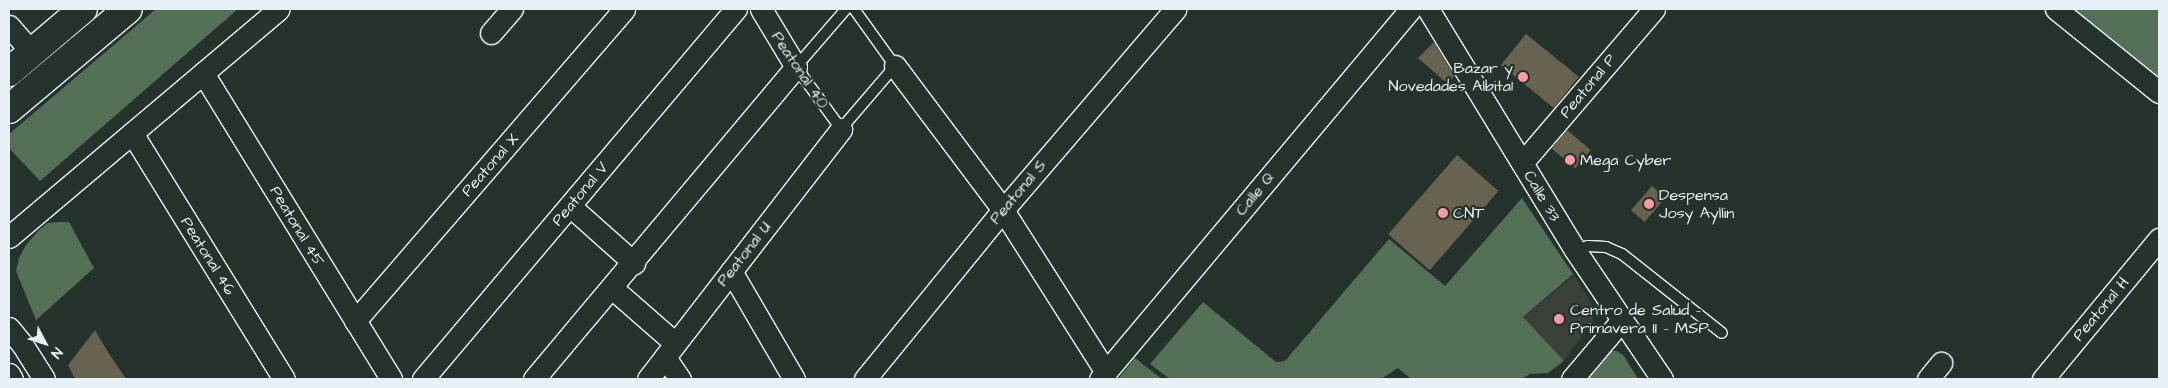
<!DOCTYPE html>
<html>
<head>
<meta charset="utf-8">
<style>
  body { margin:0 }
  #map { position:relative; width:2168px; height:388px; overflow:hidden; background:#26332d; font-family:"Architects Daughter",sans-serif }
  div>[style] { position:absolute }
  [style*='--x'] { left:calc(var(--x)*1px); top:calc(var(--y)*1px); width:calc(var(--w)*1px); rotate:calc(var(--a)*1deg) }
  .built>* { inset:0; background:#3a4138 }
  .green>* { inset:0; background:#547057 }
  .building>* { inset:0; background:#676350; transform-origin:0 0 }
  .roads { filter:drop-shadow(1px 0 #e8f1f8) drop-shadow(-1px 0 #e8f1f8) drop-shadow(0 1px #e8f1f8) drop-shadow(0 -1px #e8f1f8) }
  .lane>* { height:10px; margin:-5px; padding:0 5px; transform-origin:5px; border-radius:5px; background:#26332d }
  .street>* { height:21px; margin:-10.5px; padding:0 10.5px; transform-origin:10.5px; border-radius:10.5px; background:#26332d }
  .secondary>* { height:28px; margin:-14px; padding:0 14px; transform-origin:14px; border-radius:14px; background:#26332d }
  .dots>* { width:14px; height:14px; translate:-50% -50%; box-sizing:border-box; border:2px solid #26332d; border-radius:50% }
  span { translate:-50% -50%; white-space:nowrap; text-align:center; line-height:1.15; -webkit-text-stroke:4.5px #26332d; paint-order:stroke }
  .poi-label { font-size:16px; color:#e8f1f8 }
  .right { translate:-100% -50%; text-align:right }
  .left { translate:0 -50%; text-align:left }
  .street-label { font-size:16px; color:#e8f1f8 }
  .frame { position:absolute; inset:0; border:10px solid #e8f1f8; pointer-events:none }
  .north { position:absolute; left:20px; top:318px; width:50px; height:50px; -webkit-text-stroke:4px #26332d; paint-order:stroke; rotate:130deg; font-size:14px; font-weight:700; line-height:20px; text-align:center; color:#e8f1f8 }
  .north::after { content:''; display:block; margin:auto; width:18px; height:22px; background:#e8f1f8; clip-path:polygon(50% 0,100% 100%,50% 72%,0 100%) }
</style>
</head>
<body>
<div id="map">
  <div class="built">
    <i style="clip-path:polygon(1574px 275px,1594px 308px,1593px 321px,1564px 361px,1523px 318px)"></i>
  </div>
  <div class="green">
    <i style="clip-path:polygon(156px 9px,238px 9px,40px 181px,9px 148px,9px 134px)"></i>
    <i style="clip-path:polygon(2067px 9px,2159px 9px,2159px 85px)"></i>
    <i style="clip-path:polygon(1522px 198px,1573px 274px,1523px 317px,1564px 361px,1548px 373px,1530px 374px,1521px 379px,1411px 379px,1398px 368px,1381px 379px,1170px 379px,1150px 364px,1203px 302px,1276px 362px,1285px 361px,1389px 239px,1445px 286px)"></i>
    <i style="clip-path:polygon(59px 222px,69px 222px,94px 268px,36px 320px,16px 271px,19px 258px,26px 245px,39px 230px,48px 223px)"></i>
    <i style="clip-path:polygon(1601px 351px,1617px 351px,1624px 356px,1638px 379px,1577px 379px)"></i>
    <i style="clip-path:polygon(1135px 358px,1162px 379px,1118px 379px)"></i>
  </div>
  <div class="building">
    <i style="left:1526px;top:34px;width:68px;height:40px;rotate:39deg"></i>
    <i style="clip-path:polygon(1434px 42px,1454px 76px,1448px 84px,1418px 58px)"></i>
    <i style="left:1567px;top:130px;width:31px;height:24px;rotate:40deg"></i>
    <i style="left:1457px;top:155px;width:55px;height:105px;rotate:41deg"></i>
    <i style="left:1652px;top:186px;width:18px;height:32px;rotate:41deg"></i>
    <i style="clip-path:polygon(95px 330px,106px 349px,126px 379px,75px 379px,68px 365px)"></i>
  </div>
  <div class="roads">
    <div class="lane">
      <i style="--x:846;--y:9;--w:77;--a:130.8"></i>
      <i style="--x:796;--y:67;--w:77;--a:54"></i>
      <i style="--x:841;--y:129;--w:83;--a:-49.4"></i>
      <i style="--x:895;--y:66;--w:70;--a:-125.7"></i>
      <i style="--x:1575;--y:250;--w:14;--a:-17"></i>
      <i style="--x:1588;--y:246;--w:18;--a:3"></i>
      <i style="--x:1606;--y:247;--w:17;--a:24"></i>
      <i style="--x:1622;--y:254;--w:127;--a:38.3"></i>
    </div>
    <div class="street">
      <i style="--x:1428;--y:9;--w:282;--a:58.6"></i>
      <i style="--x:1575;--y:250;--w:156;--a:56"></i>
      <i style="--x:2056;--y:9;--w:132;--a:38.9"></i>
      <i style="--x:9;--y:26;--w:35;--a:49"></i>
      <i style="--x:491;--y:33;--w:32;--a:-49"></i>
      <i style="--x:895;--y:66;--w:180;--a:53.1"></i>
      <i style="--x:1003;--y:210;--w:192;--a:57.6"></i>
      <i style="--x:203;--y:73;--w:359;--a:58.4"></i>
      <i style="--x:132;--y:133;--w:289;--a:58.3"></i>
      <i style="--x:1522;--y:163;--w:203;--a:-49.4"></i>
      <i style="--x:570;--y:206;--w:86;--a:41.7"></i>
      <i style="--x:9;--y:237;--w:353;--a:-40.2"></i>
      <i style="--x:731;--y:271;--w:125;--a:59.7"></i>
      <i style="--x:612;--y:288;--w:84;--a:41.1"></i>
      <i style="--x:355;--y:321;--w:412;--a:-49.2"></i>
      <i style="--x:9;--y:328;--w:21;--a:51"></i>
      <i style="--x:22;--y:344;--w:41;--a:57.8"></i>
      <i style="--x:665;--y:357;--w:27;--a:56"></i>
      <i style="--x:9;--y:374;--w:6;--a:59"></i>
      <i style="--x:423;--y:379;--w:485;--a:-49.8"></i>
      <i style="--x:534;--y:379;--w:407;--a:-50"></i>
      <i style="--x:796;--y:67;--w:68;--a:-121.1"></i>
      <i style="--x:648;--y:379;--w:316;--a:-52.3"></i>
      <i style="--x:865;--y:379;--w:218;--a:-50.8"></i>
      <i style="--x:1003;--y:210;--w:265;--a:-49.4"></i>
      <i style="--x:1100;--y:379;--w:483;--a:-50"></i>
      <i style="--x:1572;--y:379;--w:76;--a:-49.8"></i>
      <i style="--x:1928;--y:379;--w:21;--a:-51"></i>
      <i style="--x:2043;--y:379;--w:182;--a:-50.4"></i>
    </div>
    <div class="secondary">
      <i style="--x:9;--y:72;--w:97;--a:-40.4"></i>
      <i style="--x:9;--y:109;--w:155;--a:-40"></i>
    </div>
  </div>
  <div class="dots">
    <i style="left:1523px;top:77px;background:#ff9aa2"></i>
    <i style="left:1570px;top:160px;background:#ff9aa2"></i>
    <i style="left:1649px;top:204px;background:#ff9aa2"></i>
    <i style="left:1443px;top:213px;background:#ff9aa2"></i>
    <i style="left:1559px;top:319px;background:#ff9aa2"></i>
  </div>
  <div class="poi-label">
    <span class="right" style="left:1513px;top:77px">Bazar y<br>Novedades Albita1</span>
    <span class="left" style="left:1580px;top:160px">Mega Cyber</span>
    <span class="left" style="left:1659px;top:204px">Despensa<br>Josy Ayllin</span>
    <span class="left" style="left:1453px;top:213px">CNT</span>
    <span class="left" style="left:1570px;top:319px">Centro de Salud -<br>Primavera II - MSP</span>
  </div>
  <div class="street-label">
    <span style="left:800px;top:70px;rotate:56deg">Peatonal 40</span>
    <span style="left:1588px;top:86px;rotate:-50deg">Peatonal P</span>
    <span style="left:490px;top:165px;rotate:-49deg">Peatonal X</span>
    <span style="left:1018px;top:192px;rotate:-50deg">Peatonal S</span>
    <span style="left:580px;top:194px;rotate:-50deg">Peatonal V</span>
    <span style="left:1255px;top:194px;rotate:-50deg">Calle Q</span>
    <span style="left:1542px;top:196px;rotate:59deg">Calle 33</span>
    <span style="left:297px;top:226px;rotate:59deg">Peatonal 45</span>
    <span style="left:744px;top:254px;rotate:-52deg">Peatonal U</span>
    <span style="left:208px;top:256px;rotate:58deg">Peatonal 46</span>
    <span style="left:2101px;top:309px;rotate:-50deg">Peatonal H</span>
  </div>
  <div class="frame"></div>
  <div class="north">N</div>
</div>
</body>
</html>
